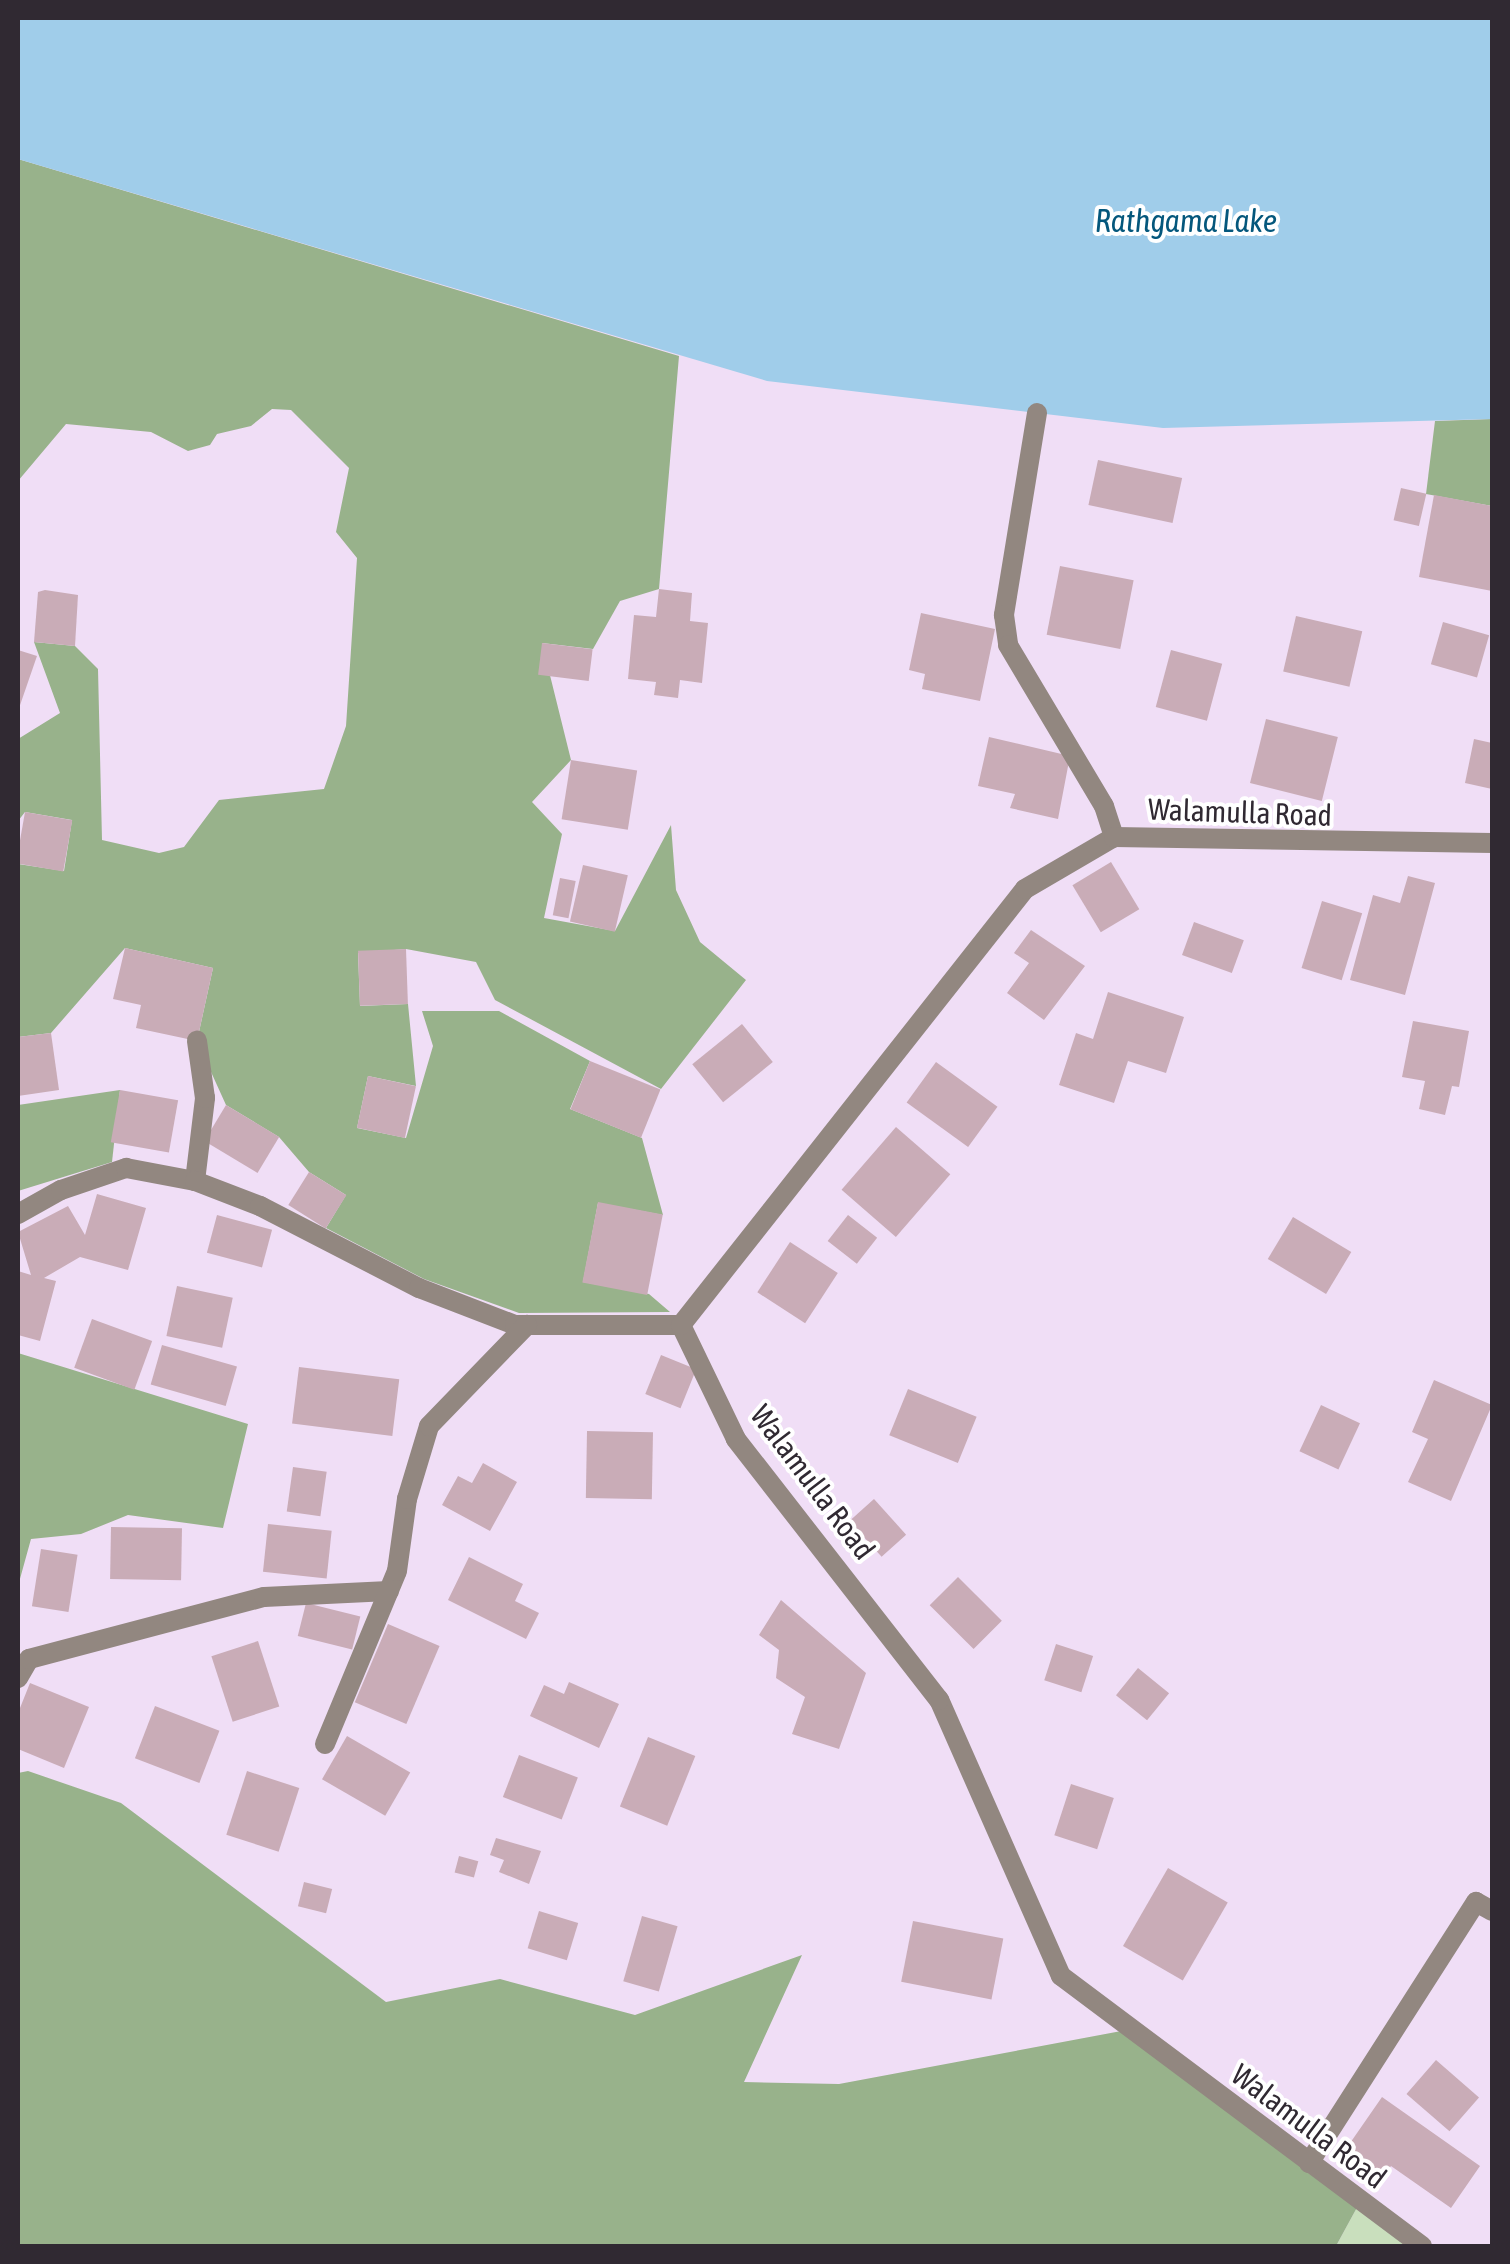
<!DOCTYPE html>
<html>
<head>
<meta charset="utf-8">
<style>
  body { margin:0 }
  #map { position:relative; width:1510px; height:2264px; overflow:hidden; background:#f0def6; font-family:"Asap Condensed",sans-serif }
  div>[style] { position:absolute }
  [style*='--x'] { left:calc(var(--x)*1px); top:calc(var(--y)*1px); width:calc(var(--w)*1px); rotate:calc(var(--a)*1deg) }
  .green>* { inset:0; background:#c9dfbd }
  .forest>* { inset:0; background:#98b28b }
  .water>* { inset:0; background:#a0cdea }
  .building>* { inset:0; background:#c9acb7; transform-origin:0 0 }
  .lane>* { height:20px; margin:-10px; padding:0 10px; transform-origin:10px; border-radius:10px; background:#928780 }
  .street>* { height:20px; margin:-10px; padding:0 10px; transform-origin:10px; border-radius:10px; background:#928780 }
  span { translate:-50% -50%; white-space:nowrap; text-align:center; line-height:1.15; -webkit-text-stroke:8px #fff; paint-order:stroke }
  .street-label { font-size:30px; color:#302932 }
  .water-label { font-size:32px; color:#04577c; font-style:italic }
  .frame { position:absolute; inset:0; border:20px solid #302932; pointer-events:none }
</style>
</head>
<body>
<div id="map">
  <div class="green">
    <i style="clip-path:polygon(1360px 2202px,1422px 2246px,1336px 2246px)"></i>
  </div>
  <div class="forest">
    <i style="clip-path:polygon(18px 159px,679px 356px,659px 589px,620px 601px,593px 649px,542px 643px,571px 760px,532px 802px,562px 834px,544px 918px,615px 931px,671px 825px,676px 890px,700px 942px,746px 980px,661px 1089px,495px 1000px,476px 962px,406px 949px,358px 953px,360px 1006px,408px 1004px,416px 1086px,368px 1076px,357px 1128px,406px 1138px,433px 1046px,422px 1011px,499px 1011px,590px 1061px,570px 1109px,642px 1138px,663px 1215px,598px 1203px,583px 1282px,649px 1294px,670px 1312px,519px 1313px,424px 1279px,326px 1228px,346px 1195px,309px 1172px,279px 1137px,226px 1105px,197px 1041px,213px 968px,125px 948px,51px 1033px,18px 1037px,18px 864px,64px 871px,72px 820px,25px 812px,18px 821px,18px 739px,60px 713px,34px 642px,75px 646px,98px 669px,102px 840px,159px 853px,184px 847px,219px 800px,324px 789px,346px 726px,357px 558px,336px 532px,349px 468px,291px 410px,272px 409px,251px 426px,217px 434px,210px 445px,188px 451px,151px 432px,66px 424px,18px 481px)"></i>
    <i style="clip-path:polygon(1492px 419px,1492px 506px,1426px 494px,1435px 421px)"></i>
    <i style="clip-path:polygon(120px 1090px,112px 1162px,18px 1191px,18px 1105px)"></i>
    <i style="clip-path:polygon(18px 1353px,248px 1424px,223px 1528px,128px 1515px,81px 1534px,31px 1539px,18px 1586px)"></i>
    <i style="clip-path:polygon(28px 1771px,121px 1803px,386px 2002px,500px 1979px,635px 2015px,802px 1955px,744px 2082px,839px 2084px,1132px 2029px,1360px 2202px,1336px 2246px,18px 2246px,18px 1773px)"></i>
  </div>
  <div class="water">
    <i style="clip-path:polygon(18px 18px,1492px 18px,1492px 419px,1163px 428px,767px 381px,18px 159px)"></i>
  </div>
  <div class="building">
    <i style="left:1098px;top:460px;width:86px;height:46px;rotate:12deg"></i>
    <i style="left:1401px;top:488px;width:26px;height:33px;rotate:13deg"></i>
    <i style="clip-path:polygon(1434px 495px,1492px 506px,1492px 591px,1419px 577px)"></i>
    <i style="left:1060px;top:566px;width:75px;height:70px;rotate:11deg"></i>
    <i style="clip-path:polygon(659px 589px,692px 593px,690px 621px,708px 623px,702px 683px,680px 680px,678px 698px,654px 695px,656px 682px,628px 679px,634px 615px,656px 617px)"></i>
    <i style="clip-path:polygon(45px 590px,78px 595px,75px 646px,34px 642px,38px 592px)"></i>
    <i style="clip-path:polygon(921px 613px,995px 629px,980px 701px,922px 689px,925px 674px,909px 670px)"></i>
    <i style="left:1296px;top:616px;width:68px;height:57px;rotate:13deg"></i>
    <i style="left:1443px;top:622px;width:48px;height:44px;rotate:16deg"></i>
    <i style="left:542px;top:643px;width:51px;height:32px;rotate:7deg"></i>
    <i style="clip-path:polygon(18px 650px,37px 656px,18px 711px)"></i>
    <i style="left:1171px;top:650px;width:53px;height:59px;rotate:15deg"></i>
    <i style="left:1266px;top:719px;width:74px;height:66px;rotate:14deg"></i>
    <i style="clip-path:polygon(989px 737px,1070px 756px,1058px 819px,1010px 808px,1015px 794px,978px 786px)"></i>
    <i style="clip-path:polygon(1474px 739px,1492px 743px,1492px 789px,1465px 783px)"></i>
    <i style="left:571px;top:760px;width:67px;height:60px;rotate:9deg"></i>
    <i style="left:25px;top:812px;width:48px;height:52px;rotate:10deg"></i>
    <i style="left:1111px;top:862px;width:55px;height:45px;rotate:59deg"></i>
    <i style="left:583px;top:865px;width:46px;height:58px;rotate:13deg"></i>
    <i style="clip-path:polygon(1408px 876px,1435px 883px,1405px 995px,1350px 980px,1373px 895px,1400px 903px)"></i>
    <i style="left:560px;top:878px;width:16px;height:38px;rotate:11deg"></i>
    <i style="left:1322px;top:901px;width:42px;height:70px;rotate:17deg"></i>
    <i style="left:1194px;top:922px;width:53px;height:35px;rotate:20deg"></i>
    <i style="clip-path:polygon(1031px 930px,1085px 966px,1044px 1020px,1007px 993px,1029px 963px,1014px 953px)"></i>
    <i style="clip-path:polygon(125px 948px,213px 968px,197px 1041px,136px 1028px,141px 1005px,113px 999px)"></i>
    <i style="left:406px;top:949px;width:55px;height:48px;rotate:88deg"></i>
    <i style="clip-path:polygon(1108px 992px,1184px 1017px,1166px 1073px,1128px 1061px,1114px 1103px,1059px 1085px,1076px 1033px,1093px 1039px)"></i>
    <i style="clip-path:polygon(1413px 1021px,1469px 1031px,1459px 1087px,1452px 1086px,1445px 1115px,1419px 1109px,1425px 1081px,1402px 1077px)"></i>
    <i style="left:742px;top:1024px;width:49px;height:64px;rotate:51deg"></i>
    <i style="clip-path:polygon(51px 1033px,59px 1090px,18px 1096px,18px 1037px)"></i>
    <i style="left:590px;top:1061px;width:76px;height:52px;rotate:22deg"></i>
    <i style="left:936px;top:1062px;width:76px;height:50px;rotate:36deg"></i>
    <i style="left:368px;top:1076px;width:49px;height:53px;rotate:12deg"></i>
    <i style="left:120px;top:1090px;width:59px;height:53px;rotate:10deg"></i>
    <i style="left:226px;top:1105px;width:62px;height:42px;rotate:31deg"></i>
    <i style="left:896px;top:1127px;width:72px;height:83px;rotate:41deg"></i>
    <i style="left:309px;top:1172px;width:44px;height:39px;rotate:32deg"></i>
    <i style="clip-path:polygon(97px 1194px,146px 1208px,128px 1270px,80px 1257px,44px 1278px,56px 1281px,40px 1341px,18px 1335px,18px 1271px,31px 1275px,18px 1232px,68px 1206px,85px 1235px)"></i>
    <i style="left:598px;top:1202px;width:66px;height:82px;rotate:11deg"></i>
    <i style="left:217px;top:1215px;width:57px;height:39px;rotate:15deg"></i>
    <i style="left:848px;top:1215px;width:37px;height:33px;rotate:38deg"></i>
    <i style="left:1293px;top:1217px;width:68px;height:49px;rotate:31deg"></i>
    <i style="left:790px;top:1242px;width:57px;height:60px;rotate:33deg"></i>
    <i style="left:177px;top:1286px;width:57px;height:51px;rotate:12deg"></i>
    <i style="left:92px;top:1319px;width:64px;height:52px;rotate:20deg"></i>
    <i style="left:162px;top:1345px;width:78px;height:41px;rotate:16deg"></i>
    <i style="left:661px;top:1355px;width:38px;height:42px;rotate:22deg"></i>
    <i style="left:299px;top:1367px;width:101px;height:57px;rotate:7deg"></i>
    <i style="clip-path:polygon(1434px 1380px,1492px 1405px,1451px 1501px,1408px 1482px,1428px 1439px,1412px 1432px)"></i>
    <i style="left:908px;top:1389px;width:74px;height:50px;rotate:22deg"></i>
    <i style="left:1321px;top:1405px;width:43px;height:51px;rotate:25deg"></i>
    <i style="left:587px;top:1431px;width:66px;height:67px;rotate:1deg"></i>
    <i style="clip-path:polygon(483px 1463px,517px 1482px,490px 1531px,442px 1505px,458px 1476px,472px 1483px)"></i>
    <i style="left:293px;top:1467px;width:34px;height:45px;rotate:8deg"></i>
    <i style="left:874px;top:1499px;width:48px;height:33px;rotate:48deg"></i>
    <i style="left:268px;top:1524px;width:64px;height:48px;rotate:6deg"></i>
    <i style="left:111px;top:1527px;width:71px;height:52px;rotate:1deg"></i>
    <i style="left:41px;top:1549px;width:37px;height:58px;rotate:9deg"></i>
    <i style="clip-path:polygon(469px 1557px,523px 1584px,515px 1601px,539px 1613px,526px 1639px,448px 1600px)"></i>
    <i style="left:958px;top:1577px;width:62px;height:40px;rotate:45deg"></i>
    <i style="clip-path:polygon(781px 1600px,866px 1673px,839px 1749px,792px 1734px,805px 1697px,776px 1678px,779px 1650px,759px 1635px)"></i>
    <i style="left:306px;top:1603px;width:56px;height:34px;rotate:14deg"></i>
    <i style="left:388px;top:1624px;width:56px;height:85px;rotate:23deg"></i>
    <i style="left:258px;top:1641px;width:69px;height:49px;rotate:72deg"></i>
    <i style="left:1056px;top:1644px;width:39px;height:38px;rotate:18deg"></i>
    <i style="left:1138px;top:1668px;width:40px;height:35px;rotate:39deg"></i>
    <i style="clip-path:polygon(569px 1682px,619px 1704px,599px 1748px,530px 1716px,544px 1685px,564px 1694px)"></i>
    <i style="clip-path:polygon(30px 1683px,89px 1707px,64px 1768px,18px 1749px,18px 1713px)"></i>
    <i style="left:155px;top:1706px;width:69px;height:56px;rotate:21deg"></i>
    <i style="left:347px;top:1736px;width:73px;height:50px;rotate:30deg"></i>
    <i style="left:648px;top:1737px;width:51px;height:75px;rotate:22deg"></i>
    <i style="left:519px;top:1755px;width:63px;height:45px;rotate:21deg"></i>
    <i style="left:247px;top:1771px;width:55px;height:67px;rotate:18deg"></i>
    <i style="left:1071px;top:1784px;width:45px;height:54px;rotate:18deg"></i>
    <i style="clip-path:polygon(496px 1838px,541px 1851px,529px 1884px,499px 1872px,504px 1860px,490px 1855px)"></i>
    <i style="left:459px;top:1856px;width:20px;height:17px;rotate:15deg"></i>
    <i style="left:1168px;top:1868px;width:69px;height:90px;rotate:30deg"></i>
    <i style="left:304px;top:1882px;width:29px;height:25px;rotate:14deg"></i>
    <i style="left:539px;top:1911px;width:41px;height:39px;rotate:17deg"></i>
    <i style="left:642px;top:1916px;width:37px;height:68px;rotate:16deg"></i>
    <i style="left:913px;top:1921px;width:92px;height:62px;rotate:11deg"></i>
    <i style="left:1436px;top:2060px;width:57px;height:45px;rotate:41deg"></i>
    <i style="clip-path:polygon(1382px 2097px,1480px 2166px,1451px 2208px,1391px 2166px,1377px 2186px,1339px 2159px)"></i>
  </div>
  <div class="lane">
    <i style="--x:195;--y:1181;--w:84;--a:-83.1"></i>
    <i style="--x:205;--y:1098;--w:58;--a:-98"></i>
  </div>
  <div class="street">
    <i style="--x:1037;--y:413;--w:205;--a:99.3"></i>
    <i style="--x:1004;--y:615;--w:30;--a:82"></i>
    <i style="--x:1008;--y:645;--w:187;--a:59.2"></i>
    <i style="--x:1104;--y:806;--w:33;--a:72"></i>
    <i style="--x:18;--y:1214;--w:49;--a:-29.2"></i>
    <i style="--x:61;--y:1190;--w:69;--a:-18.7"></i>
    <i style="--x:126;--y:1168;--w:70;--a:10.7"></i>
    <i style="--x:195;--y:1181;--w:70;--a:21"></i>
    <i style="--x:260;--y:1206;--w:179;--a:27.3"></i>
    <i style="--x:419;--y:1288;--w:103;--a:21.1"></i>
    <i style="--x:515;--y:1325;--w:166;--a:0"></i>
    <i style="--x:18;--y:1678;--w:22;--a:-60"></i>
    <i style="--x:29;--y:1659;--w:243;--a:-14.8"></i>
    <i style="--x:264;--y:1597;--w:125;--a:-2.7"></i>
    <i style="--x:325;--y:1744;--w:187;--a:-67.4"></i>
    <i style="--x:397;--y:1571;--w:73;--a:-82.1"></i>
    <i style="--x:407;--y:1499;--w:76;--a:-73.2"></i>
    <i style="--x:429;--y:1426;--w:141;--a:-45.9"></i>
    <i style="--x:1309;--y:2163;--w:310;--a:-57.4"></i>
    <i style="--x:1476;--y:1902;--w:18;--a:29"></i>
    <i style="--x:1422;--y:2246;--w:451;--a:-143.2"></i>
    <i style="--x:1061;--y:1976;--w:302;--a:-113.8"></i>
    <i style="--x:939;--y:1700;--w:331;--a:-127.9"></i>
    <i style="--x:736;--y:1439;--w:127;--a:-115.8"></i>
    <i style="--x:681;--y:1325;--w:555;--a:-51.73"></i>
    <i style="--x:1025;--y:889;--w:103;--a:-30.3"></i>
    <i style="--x:1114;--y:837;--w:378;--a:0.9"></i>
  </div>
  <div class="street-label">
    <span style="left:1240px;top:812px;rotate:2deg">Walamulla Road</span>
    <span style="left:813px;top:1482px;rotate:53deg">Walamulla Road</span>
    <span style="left:1309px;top:2126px;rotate:37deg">Walamulla Road</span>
  </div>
  <div class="water-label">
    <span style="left:1186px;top:221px">Rathgama Lake</span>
  </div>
  <div class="frame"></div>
</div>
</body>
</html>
